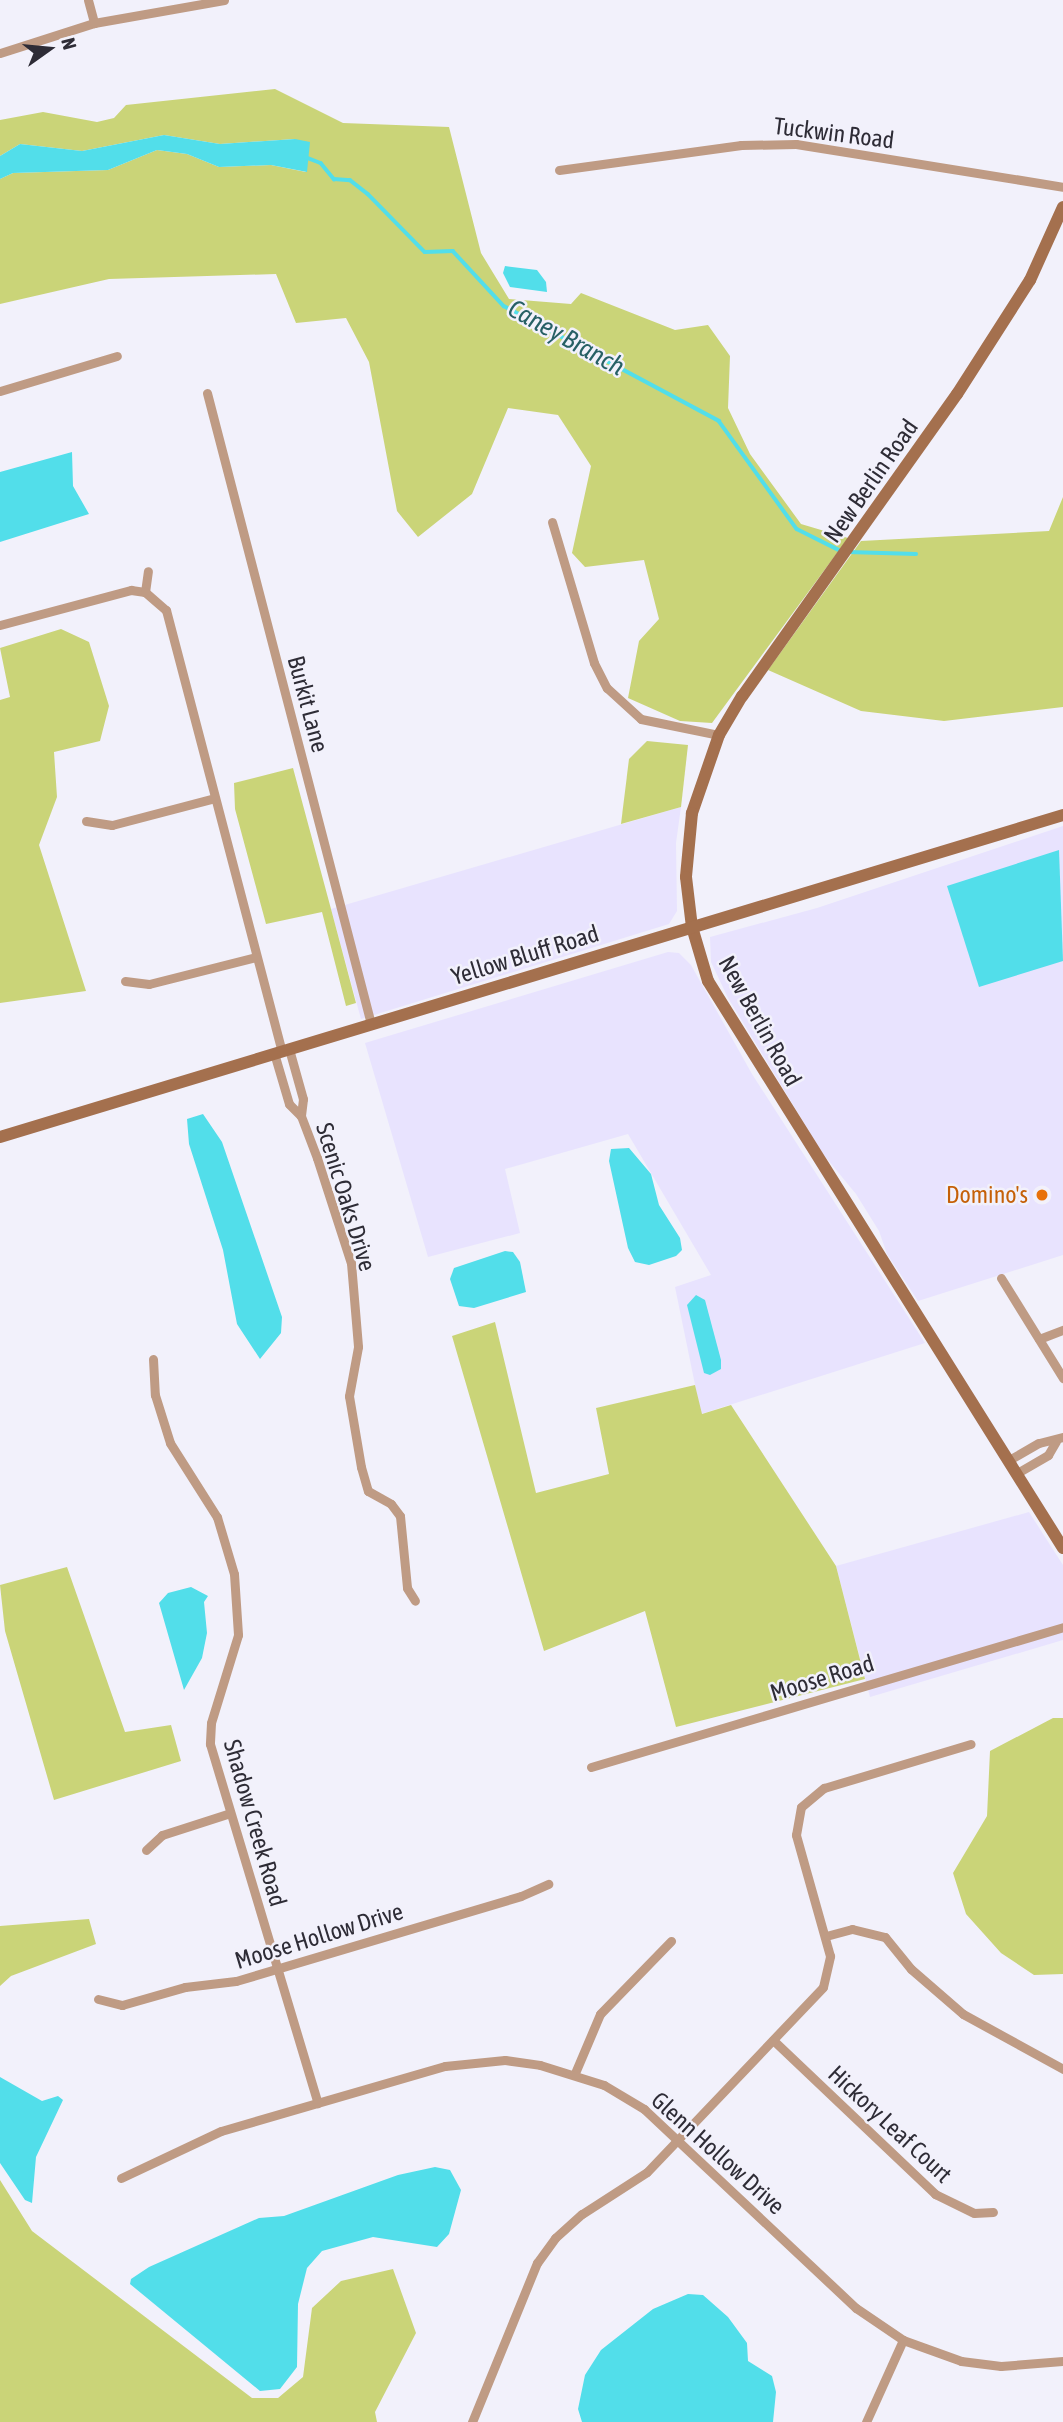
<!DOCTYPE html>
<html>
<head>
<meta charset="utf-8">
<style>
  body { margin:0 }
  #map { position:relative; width:1063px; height:2422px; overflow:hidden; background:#f2f1fb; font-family:"Asap Condensed",sans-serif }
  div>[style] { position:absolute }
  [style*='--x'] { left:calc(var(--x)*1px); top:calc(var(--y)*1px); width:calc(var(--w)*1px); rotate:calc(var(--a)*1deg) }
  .built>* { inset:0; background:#e8e3fe }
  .green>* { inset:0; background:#cad478 }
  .water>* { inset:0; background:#52deea }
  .stream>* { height:3.5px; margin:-1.75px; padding:0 1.75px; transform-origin:1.75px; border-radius:1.75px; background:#52deea }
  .street>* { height:9px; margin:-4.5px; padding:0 4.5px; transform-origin:4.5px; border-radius:4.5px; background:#bf9b84 }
  .secondary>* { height:12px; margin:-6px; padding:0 6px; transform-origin:6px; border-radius:6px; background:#a4704e }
  .dots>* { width:19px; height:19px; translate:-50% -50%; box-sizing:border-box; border:4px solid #f2f1fb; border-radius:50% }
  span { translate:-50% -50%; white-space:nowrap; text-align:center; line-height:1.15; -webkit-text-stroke:5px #f2f1fb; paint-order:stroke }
  .street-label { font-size:24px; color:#2e2c36 }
  .food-label { font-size:24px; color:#c56008 }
  .right { translate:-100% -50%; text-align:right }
  .water-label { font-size:26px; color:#276065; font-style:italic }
  .north { position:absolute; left:14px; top:14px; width:70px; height:70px; -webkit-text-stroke:5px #f2f1fb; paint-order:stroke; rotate:75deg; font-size:19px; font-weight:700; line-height:28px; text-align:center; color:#2e2c36 }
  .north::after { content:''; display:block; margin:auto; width:24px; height:32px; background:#2e2c36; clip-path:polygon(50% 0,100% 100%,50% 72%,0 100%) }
</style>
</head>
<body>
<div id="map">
  <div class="built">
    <i style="clip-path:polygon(681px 807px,676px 843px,677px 911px,669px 924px,361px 1019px,331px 909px)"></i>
    <i style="clip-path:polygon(1063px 826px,1063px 1255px,918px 1301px,887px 1254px,879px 1231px,856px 1194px,823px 1154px,728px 998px,711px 962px,710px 937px,817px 908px)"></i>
    <i style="clip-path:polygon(668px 952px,679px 953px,691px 965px,752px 1074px,925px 1343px,701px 1414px,675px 1287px,711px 1275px,628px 1134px,505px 1169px,520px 1233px,428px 1257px,365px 1043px)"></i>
    <i style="clip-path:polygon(1029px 1512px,1063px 1565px,1063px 1640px,870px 1697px,836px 1566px)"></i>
  </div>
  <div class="green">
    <i style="clip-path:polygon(275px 89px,343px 123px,449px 127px,481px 253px,509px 299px,571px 304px,581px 293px,675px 330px,708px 325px,730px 356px,728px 408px,750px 454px,801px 524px,848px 538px,712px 723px,680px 721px,628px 698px,639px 641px,659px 619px,644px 560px,585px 567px,572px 553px,591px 466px,558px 415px,508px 408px,472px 494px,418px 537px,397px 511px,369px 362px,346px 318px,296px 323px,276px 274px,109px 279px,0 304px,0 179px,13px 173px,108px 170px,157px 150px,187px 154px,219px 167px,271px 165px,306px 172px,295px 139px,220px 144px,164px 135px,82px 151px,20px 144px,0 156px,0 120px,43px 112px,97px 122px,114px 118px,126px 105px)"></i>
    <i style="clip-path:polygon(1063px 497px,1063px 707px,944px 721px,861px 711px,768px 670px,861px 541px,1049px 531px)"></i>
    <i style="clip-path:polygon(61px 629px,89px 642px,109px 706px,100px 741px,54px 752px,57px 797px,39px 845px,86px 991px,0 1003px,0 700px,10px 697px,0 648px)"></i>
    <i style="clip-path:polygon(647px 741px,688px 745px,681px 807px,621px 824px,629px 759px)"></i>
    <i style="clip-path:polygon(293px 768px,331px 909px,356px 1003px,346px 1006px,322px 912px,266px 924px,235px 809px,234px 783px)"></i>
    <i style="clip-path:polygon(495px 1322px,536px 1493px,609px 1474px,596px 1408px,695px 1385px,702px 1414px,731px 1405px,836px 1566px,865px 1679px,676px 1727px,645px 1611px,544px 1651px,452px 1336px)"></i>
    <i style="clip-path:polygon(67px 1567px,125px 1732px,171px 1725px,181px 1761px,54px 1800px,5px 1631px,0 1585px)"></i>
    <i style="clip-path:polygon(1053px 1718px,1063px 1718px,1063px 1974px,1034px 1975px,1001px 1953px,966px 1914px,953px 1873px,987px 1816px,990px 1751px)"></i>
    <i style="clip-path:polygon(89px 1919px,96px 1944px,11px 1976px,0 1986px,0 1926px)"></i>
    <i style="clip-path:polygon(0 2180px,32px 2231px,252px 2398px,278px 2398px,303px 2377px,312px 2308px,341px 2281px,393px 2269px,416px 2333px,375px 2412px,377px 2422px,0 2422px)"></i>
  </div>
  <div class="water">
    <i style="clip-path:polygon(164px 135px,220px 144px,295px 139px,310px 142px,307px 172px,271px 165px,219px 167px,187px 154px,157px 150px,108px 170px,13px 173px,0 179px,0 156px,20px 144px,82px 151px)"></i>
    <i style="clip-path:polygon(505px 266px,537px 270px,546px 282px,547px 292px,510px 287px,503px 273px)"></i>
    <i style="clip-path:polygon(72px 452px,73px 486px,89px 514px,0 542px,0 472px)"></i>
    <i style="clip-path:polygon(1059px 850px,1063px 961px,979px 987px,947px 886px)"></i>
    <i style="clip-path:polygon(203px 1114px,222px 1142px,282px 1317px,281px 1333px,260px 1359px,237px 1324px,223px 1250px,189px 1144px,187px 1119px)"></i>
    <i style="clip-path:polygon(629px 1148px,651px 1174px,659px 1205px,680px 1238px,682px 1250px,676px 1256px,649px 1265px,635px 1262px,628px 1248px,609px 1161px,611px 1149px)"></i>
    <i style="clip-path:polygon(505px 1251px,513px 1252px,520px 1262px,526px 1292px,474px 1308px,459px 1306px,450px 1279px,454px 1268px)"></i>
    <i style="clip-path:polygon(696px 1295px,705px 1300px,721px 1360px,721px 1369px,710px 1375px,704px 1373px,687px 1305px)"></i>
    <i style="clip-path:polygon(191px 1587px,208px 1596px,204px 1602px,207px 1633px,202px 1658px,184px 1690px,159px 1603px,168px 1593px)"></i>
    <i style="clip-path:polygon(0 2077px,42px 2101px,58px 2096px,63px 2100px,36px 2157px,32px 2203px,25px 2200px,0 2163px)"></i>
    <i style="clip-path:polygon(435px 2167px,450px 2170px,461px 2190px,449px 2234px,437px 2247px,373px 2237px,322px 2251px,307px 2268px,298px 2304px,297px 2367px,280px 2389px,260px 2391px,130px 2284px,131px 2279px,149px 2267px,259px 2218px,284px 2216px,398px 2175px)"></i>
    <i style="clip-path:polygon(688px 2294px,703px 2295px,728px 2317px,747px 2343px,748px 2361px,772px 2376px,776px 2392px,773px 2422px,582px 2422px,578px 2409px,585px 2375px,601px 2350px,653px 2309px)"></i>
  </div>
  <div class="stream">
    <i style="--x:305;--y:157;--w:17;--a:21"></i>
    <i style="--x:321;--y:163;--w:21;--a:51"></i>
    <i style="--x:334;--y:179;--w:16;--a:4"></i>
    <i style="--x:350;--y:180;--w:23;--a:38"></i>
    <i style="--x:368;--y:194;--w:81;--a:45.5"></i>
    <i style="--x:425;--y:252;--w:28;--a:-2"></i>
    <i style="--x:453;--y:251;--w:75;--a:47.2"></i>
    <i style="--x:504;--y:306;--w:244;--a:28.1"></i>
    <i style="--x:719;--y:421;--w:133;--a:54.2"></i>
    <i style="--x:797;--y:529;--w:49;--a:26.6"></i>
    <i style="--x:848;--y:552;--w:68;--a:1.7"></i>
  </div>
  <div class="street">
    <i style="--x:88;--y:0;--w:24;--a:75"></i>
    <i style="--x:0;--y:53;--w:99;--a:-17.7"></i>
    <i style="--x:94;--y:23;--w:132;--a:-10"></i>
    <i style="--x:559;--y:170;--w:184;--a:-7.8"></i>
    <i style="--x:741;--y:145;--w:55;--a:-1"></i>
    <i style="--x:796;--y:144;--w:270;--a:9.1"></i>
    <i style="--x:0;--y:391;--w:122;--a:-16.7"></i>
    <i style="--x:207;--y:393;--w:652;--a:75.43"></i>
    <i style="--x:552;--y:522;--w:147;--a:73.4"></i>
    <i style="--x:594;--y:663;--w:28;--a:63"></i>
    <i style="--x:607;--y:688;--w:46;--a:42.4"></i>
    <i style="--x:641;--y:719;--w:80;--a:11.6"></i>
    <i style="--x:145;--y:592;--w:21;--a:-82"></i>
    <i style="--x:0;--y:625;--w:136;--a:-15"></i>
    <i style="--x:131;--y:590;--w:14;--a:8"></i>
    <i style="--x:145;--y:592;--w:28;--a:41"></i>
    <i style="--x:166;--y:610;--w:456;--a:75.3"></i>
    <i style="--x:86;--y:821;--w:26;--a:9"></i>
    <i style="--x:112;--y:825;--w:106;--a:-14.7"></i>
    <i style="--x:125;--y:981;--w:24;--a:7"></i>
    <i style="--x:149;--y:984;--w:110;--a:-14.2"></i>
    <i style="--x:289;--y:1049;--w:52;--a:74.4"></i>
    <i style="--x:303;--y:1099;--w:17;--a:97"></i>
    <i style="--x:274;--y:1053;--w:53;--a:73.6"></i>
    <i style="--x:289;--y:1104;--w:17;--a:45"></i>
    <i style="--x:301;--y:1116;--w:45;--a:69.1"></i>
    <i style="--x:317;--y:1158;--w:110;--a:72.1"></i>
    <i style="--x:351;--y:1263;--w:84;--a:85.2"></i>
    <i style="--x:358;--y:1347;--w:50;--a:100.4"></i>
    <i style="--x:349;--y:1396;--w:72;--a:80.4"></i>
    <i style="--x:361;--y:1467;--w:25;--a:74"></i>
    <i style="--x:368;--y:1491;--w:26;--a:29"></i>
    <i style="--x:391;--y:1504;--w:15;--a:53"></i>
    <i style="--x:400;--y:1516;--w:72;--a:84.4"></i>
    <i style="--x:407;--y:1588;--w:15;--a:58"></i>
    <i style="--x:1001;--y:1278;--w:118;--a:58.2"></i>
    <i style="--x:1039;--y:1339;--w:26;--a:-21"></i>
    <i style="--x:153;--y:1359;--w:36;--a:87"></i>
    <i style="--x:155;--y:1395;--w:50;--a:72.6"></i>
    <i style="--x:170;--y:1443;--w:88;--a:57.6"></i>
    <i style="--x:217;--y:1517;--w:59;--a:73.4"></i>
    <i style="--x:234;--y:1574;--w:61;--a:86.2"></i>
    <i style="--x:238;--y:1635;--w:92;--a:107.1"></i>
    <i style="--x:211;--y:1723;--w:21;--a:93"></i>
    <i style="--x:210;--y:1744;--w:375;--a:73.3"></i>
    <i style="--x:1009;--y:1460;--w:34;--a:-30"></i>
    <i style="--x:1039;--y:1443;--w:25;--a:-14"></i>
    <i style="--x:1017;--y:1473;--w:36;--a:-30"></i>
    <i style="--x:1048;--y:1455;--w:16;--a:-60"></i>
    <i style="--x:591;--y:1767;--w:492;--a:-16.5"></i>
    <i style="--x:146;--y:1850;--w:22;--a:-43"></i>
    <i style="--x:162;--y:1835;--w:71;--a:-17.9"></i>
    <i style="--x:826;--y:1936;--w:27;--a:-15"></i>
    <i style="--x:852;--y:1929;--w:34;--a:14"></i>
    <i style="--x:885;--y:1937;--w:41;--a:50.9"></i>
    <i style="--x:911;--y:1969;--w:69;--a:40.9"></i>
    <i style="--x:963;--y:2014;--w:114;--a:28.8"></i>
    <i style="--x:98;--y:1999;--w:25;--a:14"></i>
    <i style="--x:122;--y:2005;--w:66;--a:-15.9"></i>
    <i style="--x:185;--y:1987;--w:51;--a:-6.7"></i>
    <i style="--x:236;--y:1981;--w:297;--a:-16.6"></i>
    <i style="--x:521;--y:1896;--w:30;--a:-24"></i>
    <i style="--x:773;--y:2040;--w:224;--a:43.5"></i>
    <i style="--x:935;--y:2194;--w:43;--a:26"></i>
    <i style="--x:974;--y:2213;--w:19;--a:-3"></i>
    <i style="--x:575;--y:2073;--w:64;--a:-67"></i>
    <i style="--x:600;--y:2014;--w:102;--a:-45.8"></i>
    <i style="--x:121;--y:2178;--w:110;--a:-25.2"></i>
    <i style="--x:221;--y:2131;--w:233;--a:-16.2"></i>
    <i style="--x:445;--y:2066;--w:60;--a:-5.7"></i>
    <i style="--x:505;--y:2060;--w:35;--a:8"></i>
    <i style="--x:540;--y:2065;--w:67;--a:17.4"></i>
    <i style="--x:604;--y:2085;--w:47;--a:31"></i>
    <i style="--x:644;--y:2109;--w:291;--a:43.2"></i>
    <i style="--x:856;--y:2308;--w:57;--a:34.2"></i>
    <i style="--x:903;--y:2340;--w:62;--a:19.9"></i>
    <i style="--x:961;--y:2361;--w:40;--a:7.1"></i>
    <i style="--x:1001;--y:2366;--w:62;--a:-4.6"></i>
    <i style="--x:472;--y:2422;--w:172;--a:-67.8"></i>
    <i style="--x:537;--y:2263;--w:31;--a:-54"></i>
    <i style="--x:555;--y:2238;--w:36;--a:-42"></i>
    <i style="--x:582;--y:2214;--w:77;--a:-32.9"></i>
    <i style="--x:647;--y:2172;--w:255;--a:-46.4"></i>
    <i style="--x:823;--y:1987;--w:32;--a:-77"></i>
    <i style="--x:830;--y:1956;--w:126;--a:-105.7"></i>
    <i style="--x:796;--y:1835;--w:28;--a:-80"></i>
    <i style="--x:801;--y:1807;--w:30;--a:-40"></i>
    <i style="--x:824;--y:1788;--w:153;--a:-16.7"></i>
    <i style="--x:866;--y:2422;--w:90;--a:-65.7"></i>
  </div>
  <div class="secondary">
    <i style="--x:1063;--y:207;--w:80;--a:114.3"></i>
    <i style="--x:1030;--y:280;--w:135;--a:122.6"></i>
    <i style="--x:957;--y:394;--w:371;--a:125.4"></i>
    <i style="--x:742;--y:696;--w:45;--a:120.5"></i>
    <i style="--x:719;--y:735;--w:83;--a:109.1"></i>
    <i style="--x:692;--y:813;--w:64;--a:95.4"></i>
    <i style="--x:686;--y:877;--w:50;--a:83.2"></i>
    <i style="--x:692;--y:927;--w:56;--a:73.5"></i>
    <i style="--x:708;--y:981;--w:669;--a:57.95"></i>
    <i style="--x:0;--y:1137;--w:1111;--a:-16.85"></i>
  </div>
  <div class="dots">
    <i style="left:1042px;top:1195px;background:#e8710a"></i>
  </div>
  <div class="street-label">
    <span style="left:834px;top:133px;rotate:7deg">Tuckwin Road</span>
    <span style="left:871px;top:481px;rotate:-55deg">New Berlin Road</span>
    <span style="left:308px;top:704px;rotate:75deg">Burkit Lane</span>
    <span style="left:525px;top:955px;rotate:-17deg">Yellow Bluff Road</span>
    <span style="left:760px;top:1021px;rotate:61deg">New Berlin Road</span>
    <span style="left:346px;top:1197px;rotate:73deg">Scenic Oaks Drive</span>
    <span style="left:822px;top:1678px;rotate:-17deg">Moose Road</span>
    <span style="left:255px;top:1823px;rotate:74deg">Shadow Creek Road</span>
    <span style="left:319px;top:1936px;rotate:-17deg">Moose Hollow Drive</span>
    <span style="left:890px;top:2124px;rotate:43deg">Hickory Leaf Court</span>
    <span style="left:718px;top:2153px;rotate:42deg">Glenn Hollow Drive</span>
  </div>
  <div class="food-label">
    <span class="right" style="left:1028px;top:1195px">Domino's</span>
  </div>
  <div class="water-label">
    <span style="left:566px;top:338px;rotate:29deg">Caney Branch</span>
  </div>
  <div class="north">N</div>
</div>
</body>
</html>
